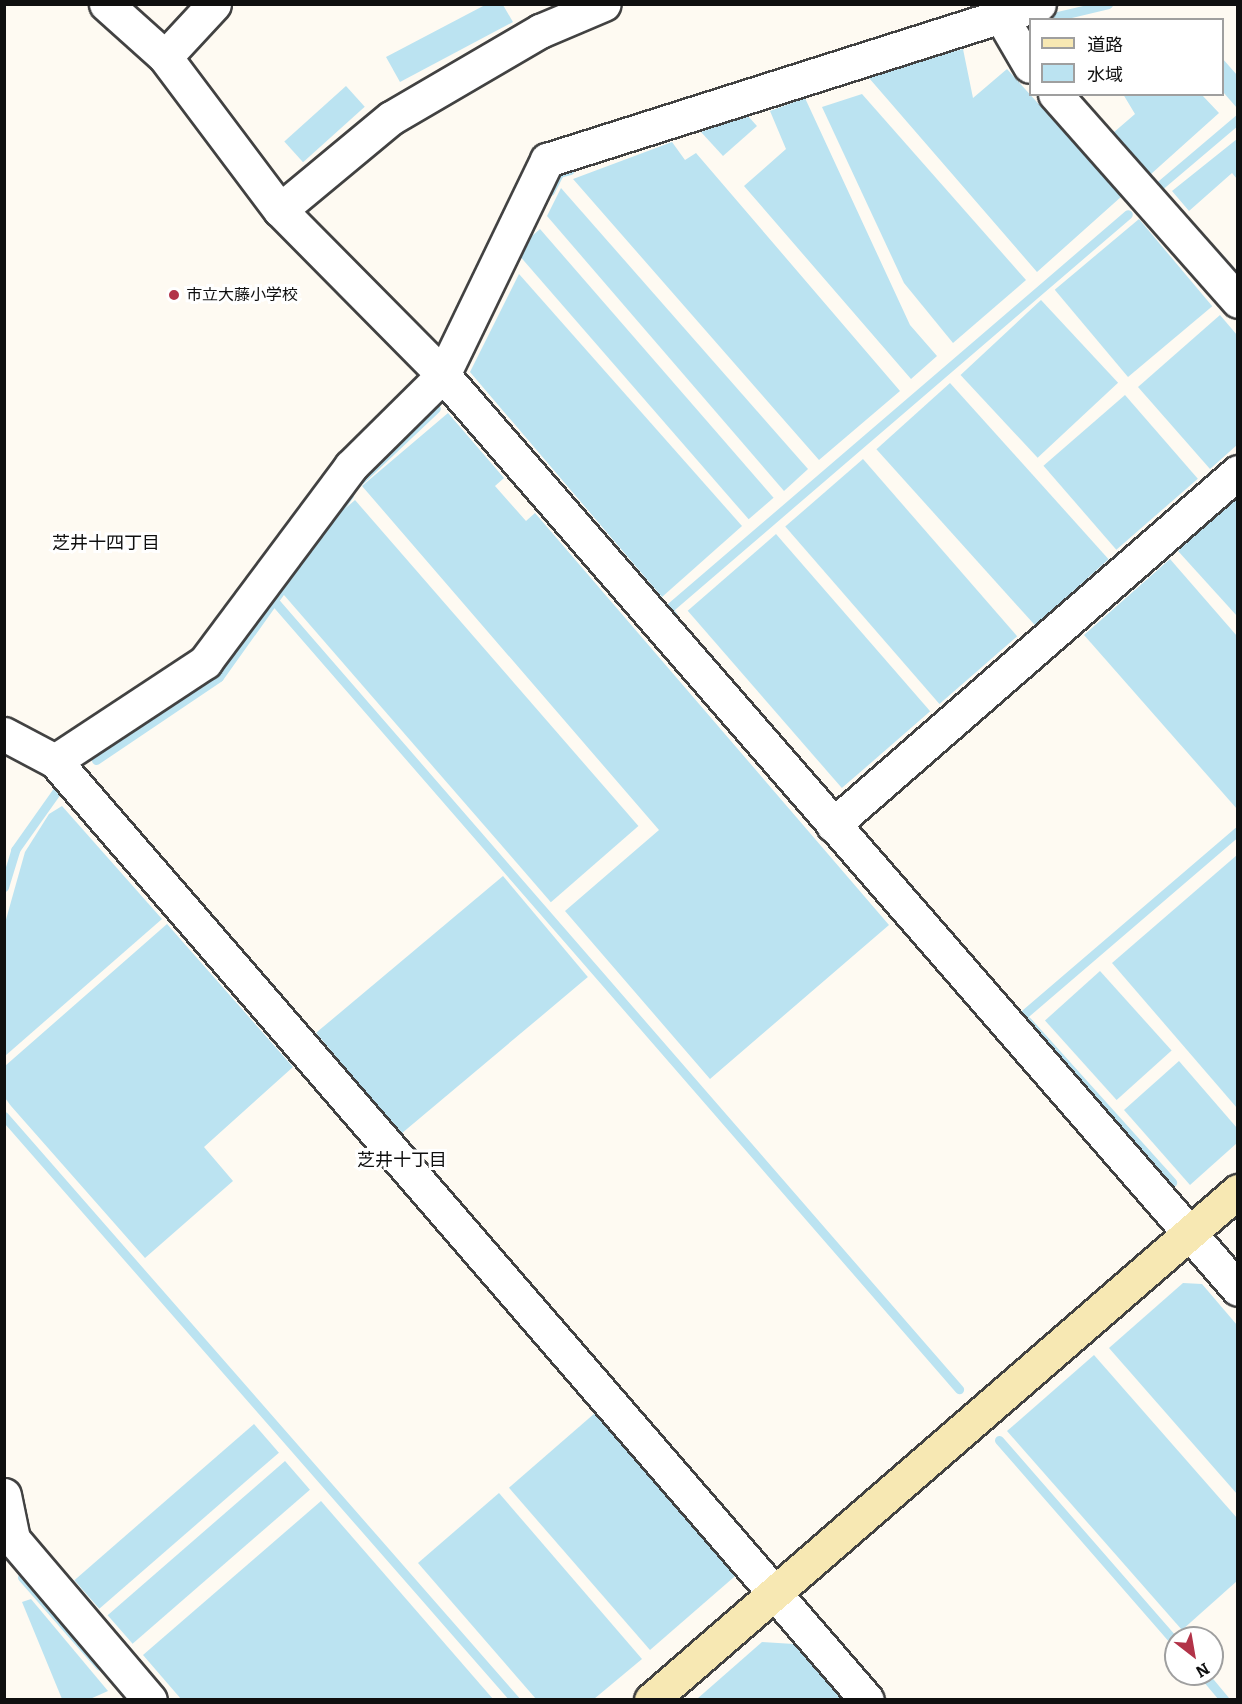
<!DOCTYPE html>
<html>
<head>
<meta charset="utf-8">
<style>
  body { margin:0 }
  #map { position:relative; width:1242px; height:1704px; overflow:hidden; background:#fefaf2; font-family:Bitter,"Noto Sans JP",serif }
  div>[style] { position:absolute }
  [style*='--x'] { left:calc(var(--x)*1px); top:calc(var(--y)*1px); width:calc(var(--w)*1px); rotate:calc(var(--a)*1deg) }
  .water>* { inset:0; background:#bbe3f1; transform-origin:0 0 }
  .stream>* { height:9px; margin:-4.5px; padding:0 4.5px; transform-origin:4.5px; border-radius:4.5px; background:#bbe3f1 }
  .roads { filter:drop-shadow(2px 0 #424242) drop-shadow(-2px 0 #424242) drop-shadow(0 2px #424242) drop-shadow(0 -2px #424242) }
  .street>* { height:33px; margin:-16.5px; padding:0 16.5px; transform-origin:16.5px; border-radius:16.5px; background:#fff }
  .secondary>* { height:33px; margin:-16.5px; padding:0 16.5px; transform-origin:16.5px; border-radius:16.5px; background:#f7e8b3 }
  .dots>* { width:16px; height:16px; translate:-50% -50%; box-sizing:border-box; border:3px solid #fff; border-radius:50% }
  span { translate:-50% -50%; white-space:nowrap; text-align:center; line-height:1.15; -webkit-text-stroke:6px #fff; paint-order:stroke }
  .poi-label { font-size:16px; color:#0f0f0f }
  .left { translate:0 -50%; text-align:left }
  .neighbourhood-label { font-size:18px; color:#0f0f0f }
  .frame { position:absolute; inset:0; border:6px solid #0f0f0f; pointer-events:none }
  .legend { position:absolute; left:1029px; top:18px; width:195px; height:78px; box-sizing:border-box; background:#fff; border:2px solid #9f9f9f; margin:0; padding:8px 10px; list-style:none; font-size:18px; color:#0f0f0f }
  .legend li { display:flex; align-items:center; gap:12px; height:30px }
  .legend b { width:30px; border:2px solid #9f9f9f }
  .north { position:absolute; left:1164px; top:1626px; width:60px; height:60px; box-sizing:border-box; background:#fff; border:2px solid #9f9f9f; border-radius:50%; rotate:149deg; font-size:16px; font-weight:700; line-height:24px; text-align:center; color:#0f0f0f }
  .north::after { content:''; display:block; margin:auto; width:21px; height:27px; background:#b23348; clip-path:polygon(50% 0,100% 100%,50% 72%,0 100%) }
</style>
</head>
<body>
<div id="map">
  <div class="water">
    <i style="clip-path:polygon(485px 5px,503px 5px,513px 22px,400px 82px,386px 57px)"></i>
    <i style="clip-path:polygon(963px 49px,973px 98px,1007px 69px,1122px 196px,1037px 272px,869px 78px,881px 70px)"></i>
    <i style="clip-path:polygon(1222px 58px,1237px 75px,1237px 108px,1223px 92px)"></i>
    <i style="left:346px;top:86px;width:28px;height:83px;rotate:48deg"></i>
    <i style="clip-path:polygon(862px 94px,1026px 280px,953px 343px,904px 283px,822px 107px)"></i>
    <i style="clip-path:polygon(1123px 94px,1202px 95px,1219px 113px,1151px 174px,1113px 133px,1135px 114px)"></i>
    <i style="clip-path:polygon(805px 98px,910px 325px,937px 356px,911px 379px,744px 186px,786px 149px,770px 111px)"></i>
    <i style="clip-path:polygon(747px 115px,757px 126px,723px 156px,701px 132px)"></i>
    <i style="clip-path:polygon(1237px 139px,1237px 179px,1232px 173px,1189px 211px,1172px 191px)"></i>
    <i style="clip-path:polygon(672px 142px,685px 160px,696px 153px,900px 391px,819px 460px,573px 179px)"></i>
    <i style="clip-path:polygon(561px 188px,808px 469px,784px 491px,547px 216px)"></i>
    <i style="left:1139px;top:219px;width:114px;height:110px;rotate:50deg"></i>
    <i style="left:540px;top:229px;width:356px;height:33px;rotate:49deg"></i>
    <i style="clip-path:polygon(519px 274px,742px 526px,662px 597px,470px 372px)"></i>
    <i style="left:1041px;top:300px;width:113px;height:110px;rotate:47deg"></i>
    <i style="clip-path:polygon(1220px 315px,1237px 335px,1237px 445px,1210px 469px,1138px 387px)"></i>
    <i style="left:950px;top:383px;width:237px;height:99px;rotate:48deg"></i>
    <i style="left:1125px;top:395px;width:111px;height:108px;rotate:49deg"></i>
    <i style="clip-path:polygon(448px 413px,504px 478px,495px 486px,526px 521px,535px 513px,889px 925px,710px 1079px,565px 911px,659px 830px,362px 486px)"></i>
    <i style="left:863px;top:459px;width:235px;height:103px;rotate:49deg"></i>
    <i style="clip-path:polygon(1237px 498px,1237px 616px,1178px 551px)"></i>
    <i style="left:355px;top:500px;width:432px;height:116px;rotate:49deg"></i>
    <i style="left:776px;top:534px;width:235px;height:117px;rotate:49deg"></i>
    <i style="clip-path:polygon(1170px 559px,1237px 636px,1237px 809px,1084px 635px)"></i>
    <i style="clip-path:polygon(62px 806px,162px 919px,5px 1056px,5px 923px,25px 852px,49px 814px)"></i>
    <i style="clip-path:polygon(1237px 855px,1237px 1108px,1112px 963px)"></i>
    <i style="left:503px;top:876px;width:132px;height:244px;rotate:50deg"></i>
    <i style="clip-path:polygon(167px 924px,293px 1067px,204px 1147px,233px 1181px,145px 1258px,11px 1106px,5px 1098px,5px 1066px)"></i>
    <i style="left:1100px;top:971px;width:107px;height:74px;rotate:48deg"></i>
    <i style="clip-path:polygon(1179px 1061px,1237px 1128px,1237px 1143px,1190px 1185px,1124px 1110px)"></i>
    <i style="clip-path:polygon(1183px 1283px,1202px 1284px,1237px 1325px,1237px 1494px,1109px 1348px)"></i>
    <i style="clip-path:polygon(1094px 1355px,1237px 1518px,1237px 1581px,1182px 1630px,1007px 1431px)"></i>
    <i style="left:595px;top:1413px;width:215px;height:114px;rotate:49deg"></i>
    <i style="left:254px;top:1424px;width:38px;height:238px;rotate:49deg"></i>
    <i style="left:285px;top:1461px;width:38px;height:235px;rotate:49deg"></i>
    <i style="clip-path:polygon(499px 1493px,642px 1659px,594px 1699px,536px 1699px,418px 1563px)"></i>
    <i style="clip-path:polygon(321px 1501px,493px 1699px,181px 1699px,143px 1655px)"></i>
    <i style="clip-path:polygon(31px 1599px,108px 1691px,90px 1699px,62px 1699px,22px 1602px)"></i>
    <i style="clip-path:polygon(762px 1642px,794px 1644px,843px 1699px,697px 1699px)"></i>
  </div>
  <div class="stream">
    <i style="--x:1041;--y:20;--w:69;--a:-13.4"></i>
    <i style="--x:1159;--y:186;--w:104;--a:-40.3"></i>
    <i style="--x:550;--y:191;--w:20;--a:-63"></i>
    <i style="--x:559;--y:173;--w:11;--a:-15"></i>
    <i style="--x:361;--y:479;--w:103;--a:-43.4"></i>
    <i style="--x:275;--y:602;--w:1043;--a:49.01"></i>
    <i style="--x:673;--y:616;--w:9;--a:-126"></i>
    <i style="--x:668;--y:609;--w:606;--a:-40.65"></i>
    <i style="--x:96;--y:760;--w:148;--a:-34"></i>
    <i style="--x:219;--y:677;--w:224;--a:-54.5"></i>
    <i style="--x:4;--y:887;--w:39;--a:-73"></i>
    <i style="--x:15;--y:850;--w:71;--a:-54.7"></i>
    <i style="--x:1022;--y:1016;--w:284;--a:-40.6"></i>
    <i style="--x:1027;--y:1021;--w:217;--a:48"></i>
    <i style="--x:4;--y:1116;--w:776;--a:48.81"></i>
    <i style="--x:1237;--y:1262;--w:1;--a:45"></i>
    <i style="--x:999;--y:1440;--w:269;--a:48.9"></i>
    <i style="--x:22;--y:1577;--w:118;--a:48.8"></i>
    <i style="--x:1203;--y:1674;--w:34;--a:50"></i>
  </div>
  <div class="roads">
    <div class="street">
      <i style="--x:106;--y:4;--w:79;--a:41.9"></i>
      <i style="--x:165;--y:57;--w:191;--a:53.1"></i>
      <i style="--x:280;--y:210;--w:232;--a:45.3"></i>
      <i style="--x:443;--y:375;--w:1211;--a:48.98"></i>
      <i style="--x:999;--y:13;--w:61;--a:59.7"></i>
      <i style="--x:165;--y:57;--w:72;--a:-47.2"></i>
      <i style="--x:1055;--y:94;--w:276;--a:48.5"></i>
      <i style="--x:280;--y:210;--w:144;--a:-39.7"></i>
      <i style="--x:391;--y:118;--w:173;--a:-30.3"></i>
      <i style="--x:540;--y:31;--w:69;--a:-22.9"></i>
      <i style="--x:4;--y:734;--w:58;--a:27.9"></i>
      <i style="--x:55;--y:761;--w:1241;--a:49.15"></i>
      <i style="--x:55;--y:761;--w:180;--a:-33.4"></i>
      <i style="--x:205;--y:662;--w:244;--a:-53.3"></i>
      <i style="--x:351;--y:466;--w:129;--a:-44.7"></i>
      <i style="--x:443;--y:375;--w:239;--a:-64.2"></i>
      <i style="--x:547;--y:160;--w:516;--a:-17.59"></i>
      <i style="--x:833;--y:825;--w:537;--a:-41.08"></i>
      <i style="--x:4;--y:1495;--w:45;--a:78.4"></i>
      <i style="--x:13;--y:1539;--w:211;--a:49.6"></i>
    </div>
    <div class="secondary">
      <i style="--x:651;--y:1700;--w:777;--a:-40.93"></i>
    </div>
  </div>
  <div class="dots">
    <i style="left:174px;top:295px;background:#b23348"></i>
  </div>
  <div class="poi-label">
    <span class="left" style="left:186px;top:295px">市立大藤小学校</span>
  </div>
  <div class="neighbourhood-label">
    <span style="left:106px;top:543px">芝井十四丁目</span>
    <span style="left:402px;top:1160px">芝井十丁目</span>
  </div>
  <div class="frame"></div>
  <ul class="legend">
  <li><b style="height:8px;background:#f7e8b3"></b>道路</li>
  <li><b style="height:16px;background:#bbe3f1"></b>水域</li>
  </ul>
  <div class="north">N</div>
</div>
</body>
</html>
